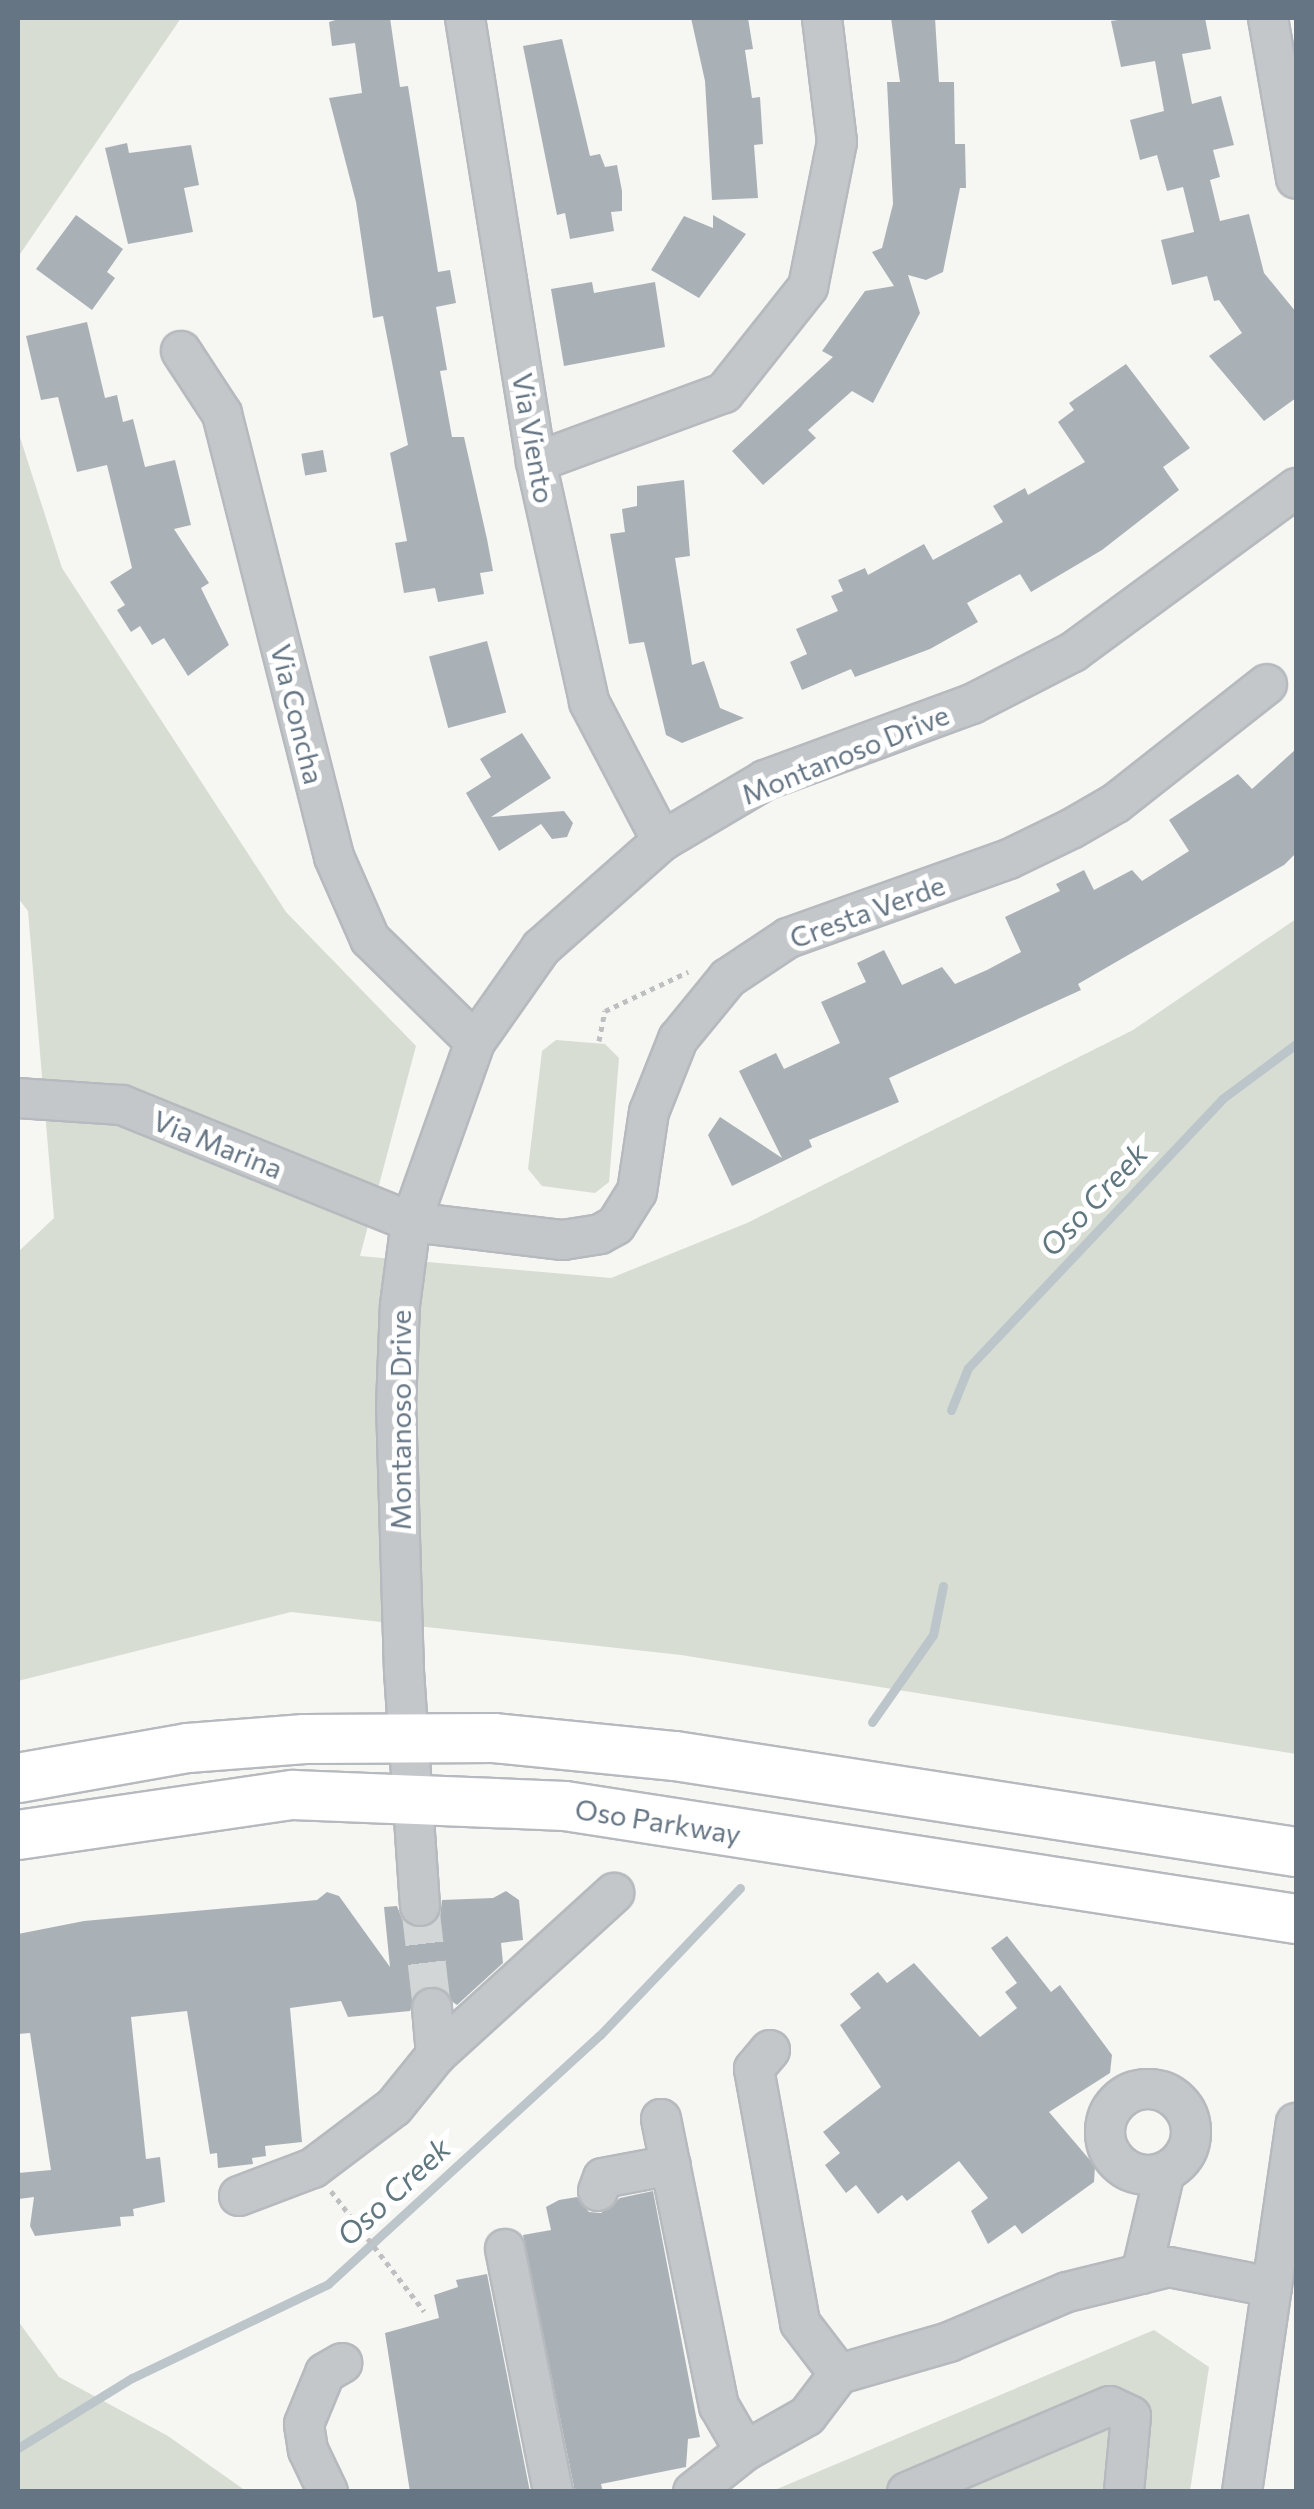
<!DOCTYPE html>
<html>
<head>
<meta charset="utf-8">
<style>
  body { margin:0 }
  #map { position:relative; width:1314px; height:2509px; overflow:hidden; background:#f6f6f2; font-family:Commissioner,sans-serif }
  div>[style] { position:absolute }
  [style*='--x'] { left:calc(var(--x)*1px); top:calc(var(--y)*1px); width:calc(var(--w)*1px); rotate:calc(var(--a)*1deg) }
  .green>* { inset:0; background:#d7ddd3 }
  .stream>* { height:9px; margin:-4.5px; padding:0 4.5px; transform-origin:4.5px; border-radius:4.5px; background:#bbc5ca }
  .building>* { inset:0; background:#a9b1b7; transform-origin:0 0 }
  .minor-tunnel>* { height:38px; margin-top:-19px; transform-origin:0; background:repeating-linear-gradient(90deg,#d2d6d6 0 38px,transparent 0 57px) }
  .path>* { height:5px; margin-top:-2.5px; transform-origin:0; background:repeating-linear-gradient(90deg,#bdbfc1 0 5px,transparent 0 10px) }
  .roads { filter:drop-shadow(2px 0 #b6babe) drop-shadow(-2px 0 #b6babe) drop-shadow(0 2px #b6babe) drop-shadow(0 -2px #b6babe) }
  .minor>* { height:38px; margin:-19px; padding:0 19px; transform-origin:19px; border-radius:19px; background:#c3c7ca }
  .minor>.ring { margin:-19px; padding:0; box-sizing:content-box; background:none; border:38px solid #c3c7ca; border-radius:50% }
  .major>* { height:48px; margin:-24px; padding:0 24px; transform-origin:24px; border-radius:24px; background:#fff }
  span { translate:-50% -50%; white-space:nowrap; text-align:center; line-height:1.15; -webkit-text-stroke:10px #fff; paint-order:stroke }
  .street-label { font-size:28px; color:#657584 }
  .water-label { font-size:30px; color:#607780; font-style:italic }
  .frame { position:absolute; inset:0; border:20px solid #657584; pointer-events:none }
</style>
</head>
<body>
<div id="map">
  <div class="green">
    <i style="clip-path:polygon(18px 18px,181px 18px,18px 257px)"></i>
    <i style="clip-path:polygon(18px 431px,62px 568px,286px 912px,416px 1046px,360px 1256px,611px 1278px,747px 1223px,1133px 1030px,1296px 919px,1296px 1754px,681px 1655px,291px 1612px,18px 1681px,18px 1252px,54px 1218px,28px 911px,18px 898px)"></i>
    <i style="clip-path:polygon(556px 1040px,605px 1044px,619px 1058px,609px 1182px,595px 1193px,542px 1186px,528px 1169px,542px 1051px)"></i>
    <i style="clip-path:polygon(18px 2321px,59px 2377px,168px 2436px,246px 2491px,18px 2491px)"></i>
    <i style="clip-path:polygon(1154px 2330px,1209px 2367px,1190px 2491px,770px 2492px)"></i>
  </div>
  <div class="stream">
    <i style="--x:951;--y:1410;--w:45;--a:-68"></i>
    <i style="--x:968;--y:1368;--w:370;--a:-46.6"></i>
    <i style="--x:1222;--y:1099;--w:92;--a:-36.6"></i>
    <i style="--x:872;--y:1722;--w:106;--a:-55"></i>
    <i style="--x:933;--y:1635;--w:50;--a:-78.5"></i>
    <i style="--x:18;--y:2448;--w:134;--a:-31.6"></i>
    <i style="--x:132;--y:2378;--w:217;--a:-25.6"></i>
    <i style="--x:328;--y:2284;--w:369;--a:-42.5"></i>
    <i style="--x:600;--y:2035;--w:203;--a:-46.4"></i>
  </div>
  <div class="building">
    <i style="clip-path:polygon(342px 18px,390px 18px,400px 87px,408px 86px,438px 272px,450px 270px,456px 303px,436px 307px,447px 370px,440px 371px,452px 437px,464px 437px,487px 539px,493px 571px,480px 573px,484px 594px,438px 602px,435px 588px,404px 593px,395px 543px,407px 541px,390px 453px,408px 445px,383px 316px,373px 318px,356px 202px,329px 98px,362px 93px,355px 43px,332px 46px,329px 22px)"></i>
    <i style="clip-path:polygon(691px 18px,748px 18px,753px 49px,745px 50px,752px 98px,760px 97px,763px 144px,754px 145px,758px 198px,712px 200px,705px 81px)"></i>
    <i style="clip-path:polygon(891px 18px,935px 18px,939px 82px,954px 82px,955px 144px,965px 144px,966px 188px,960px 188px,943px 272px,926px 280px,908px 275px,920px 313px,873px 403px,852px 391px,808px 430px,816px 438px,763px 485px,732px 451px,833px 357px,822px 351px,865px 291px,894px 286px,872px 252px,882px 248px,893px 204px,887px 82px,900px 82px)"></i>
    <i style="clip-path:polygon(1131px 18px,1205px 18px,1211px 49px,1182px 54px,1192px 104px,1221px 96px,1234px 145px,1213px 150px,1220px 177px,1210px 180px,1220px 221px,1249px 214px,1264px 273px,1296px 312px,1296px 398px,1264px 421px,1209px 356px,1242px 333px,1219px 300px,1214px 301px,1207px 276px,1172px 285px,1161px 240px,1194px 232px,1183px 187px,1167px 191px,1157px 155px,1140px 160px,1130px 120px,1164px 111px,1155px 61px,1121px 67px,1111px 21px)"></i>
    <i style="clip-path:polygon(562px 39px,590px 156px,600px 154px,605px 167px,617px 165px,622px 191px,622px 211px,611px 212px,614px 231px,570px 239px,565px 213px,557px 215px,523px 46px)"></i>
    <i style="clip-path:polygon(127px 143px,129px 153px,191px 145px,199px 185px,184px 188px,193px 232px,128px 244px,105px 148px)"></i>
    <i style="clip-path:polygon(76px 215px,123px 249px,107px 272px,115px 278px,92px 310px,36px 269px)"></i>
    <i style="clip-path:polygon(713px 215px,746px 234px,699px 298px,651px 270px,684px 216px,713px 228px)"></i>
    <i style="clip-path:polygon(592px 282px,594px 293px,655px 282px,665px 347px,564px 366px,551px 289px)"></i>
    <i style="clip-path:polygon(87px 322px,105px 398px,117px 395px,123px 422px,133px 419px,145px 467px,175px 460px,191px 525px,174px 529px,209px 583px,201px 588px,229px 645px,188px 676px,164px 638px,152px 645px,140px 626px,131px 632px,117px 610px,125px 605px,110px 582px,132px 568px,107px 465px,77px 472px,58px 397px,41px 400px,26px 336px)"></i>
    <i style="clip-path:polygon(1126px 364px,1190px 448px,1163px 467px,1179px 490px,1102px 550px,1031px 592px,1020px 574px,967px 603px,978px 622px,930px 649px,855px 677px,851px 669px,802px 690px,790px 662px,807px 654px,796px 629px,838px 611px,831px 596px,843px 591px,838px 580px,865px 568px,868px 575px,924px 544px,933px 560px,1003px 522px,993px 506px,1025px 488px,1028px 495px,1085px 462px,1058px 422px,1074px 410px,1069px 403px)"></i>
    <i style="left:323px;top:450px;width:22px;height:22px;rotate:80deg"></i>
    <i style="clip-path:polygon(684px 480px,690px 556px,675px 558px,692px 665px,704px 661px,720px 708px,744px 718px,682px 743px,666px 735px,644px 642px,629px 644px,610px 534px,625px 532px,622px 509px,637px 506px,637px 486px)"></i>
    <i style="left:487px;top:641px;width:74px;height:60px;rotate:75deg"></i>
    <i style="clip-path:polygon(522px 733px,551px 778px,491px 817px,564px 811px,573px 823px,567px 837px,552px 839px,541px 824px,499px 851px,466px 793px,491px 777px,480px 759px)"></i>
    <i style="clip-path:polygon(1296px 749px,1296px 853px,1284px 865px,1078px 984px,1081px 990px,889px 1078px,899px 1102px,809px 1140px,812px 1147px,732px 1186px,708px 1135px,720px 1117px,782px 1158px,739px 1071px,776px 1053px,784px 1069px,840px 1043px,821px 1002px,866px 982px,857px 963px,884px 950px,902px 985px,942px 967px,955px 984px,987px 970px,1021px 952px,1005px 917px,1060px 891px,1056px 884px,1084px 870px,1094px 890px,1132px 870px,1142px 881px,1189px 851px,1169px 820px,1238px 774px,1252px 789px)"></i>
    <i style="clip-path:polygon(506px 1891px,519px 1900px,523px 1940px,501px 1943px,503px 1963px,457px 2005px,431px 1986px,418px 1990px,410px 2011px,348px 2017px,341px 2001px,290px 2008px,302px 2142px,265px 2146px,266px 2156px,252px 2158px,253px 2164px,218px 2168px,217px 2153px,210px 2154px,187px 2011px,131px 2017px,146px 2159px,160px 2157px,165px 2202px,133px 2209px,134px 2216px,120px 2217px,121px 2226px,35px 2236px,30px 2226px,34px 2197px,19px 2199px,18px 2173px,51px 2170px,30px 2033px,18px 2034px,18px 1934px,84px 1921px,317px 1900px,327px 1892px,339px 1896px,390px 1967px,384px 1907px,397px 1906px,402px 1919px,422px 1928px,440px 1917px,442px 1900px,493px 1898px)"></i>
    <i style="clip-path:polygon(1007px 1936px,1051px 1992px,1060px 1985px,1112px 2055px,1110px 2073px,1049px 2112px,1095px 2166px,1094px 2182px,1022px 2234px,1015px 2225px,988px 2244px,971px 2211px,988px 2198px,959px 2161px,907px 2201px,902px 2195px,878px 2214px,856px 2185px,846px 2193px,825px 2165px,840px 2153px,823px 2132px,881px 2087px,840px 2025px,861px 2008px,850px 1994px,878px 1972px,887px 1983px,914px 1963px,980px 2037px,1017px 2008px,1005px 1992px,1017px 1983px,991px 1948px)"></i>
    <i style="clip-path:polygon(653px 2191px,700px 2437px,688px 2439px,686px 2467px,601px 2484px,603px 2492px,575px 2492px,523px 2235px,551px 2230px,546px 2207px,559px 2200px,577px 2197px,589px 2212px,601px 2213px,620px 2198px)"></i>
    <i style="clip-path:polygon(487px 2274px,530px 2492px,410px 2492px,385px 2333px,439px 2318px,434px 2295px,458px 2287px,456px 2280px)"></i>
  </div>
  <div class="minor-tunnel">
    <i style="--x:420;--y:1906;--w:103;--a:83.3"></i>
  </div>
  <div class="path">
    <i style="--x:599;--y:1041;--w:31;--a:-79"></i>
    <i style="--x:605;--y:1011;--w:92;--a:-25.2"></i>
    <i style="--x:331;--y:2191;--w:152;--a:52.2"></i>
  </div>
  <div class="roads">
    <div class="minor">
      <i style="--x:465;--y:18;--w:450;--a:80.9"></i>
      <i style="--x:536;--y:462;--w:246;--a:77.5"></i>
      <i style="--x:589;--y:702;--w:157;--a:62.3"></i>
      <i style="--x:1268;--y:18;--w:163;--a:80.1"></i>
      <i style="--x:181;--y:351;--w:75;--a:56.9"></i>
      <i style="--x:222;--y:414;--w:457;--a:75.8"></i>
      <i style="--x:334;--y:857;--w:90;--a:66.3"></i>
      <i style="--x:370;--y:939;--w:147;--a:44.4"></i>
      <i style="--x:536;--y:462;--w:200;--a:-20.2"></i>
      <i style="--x:724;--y:393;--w:135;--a:-51.6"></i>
      <i style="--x:808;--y:287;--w:148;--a:-78.7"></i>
      <i style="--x:837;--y:142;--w:125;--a:-96.9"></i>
      <i style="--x:18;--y:1098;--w:104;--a:3.9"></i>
      <i style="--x:122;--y:1105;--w:312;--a:22"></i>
      <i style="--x:411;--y:1222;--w:153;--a:6.8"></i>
      <i style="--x:563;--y:1240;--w:37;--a:-9"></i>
      <i style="--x:600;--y:1234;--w:18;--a:-29"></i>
      <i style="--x:616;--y:1225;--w:39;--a:-58"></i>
      <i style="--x:637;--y:1192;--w:81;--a:-81.5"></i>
      <i style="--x:649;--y:1112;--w:79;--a:-68.3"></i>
      <i style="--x:678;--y:1039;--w:79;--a:-50.7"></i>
      <i style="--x:728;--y:978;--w:72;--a:-33.7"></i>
      <i style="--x:788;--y:938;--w:235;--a:-19.7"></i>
      <i style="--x:1009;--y:859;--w:69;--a:-25.8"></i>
      <i style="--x:1071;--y:829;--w:52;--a:-30"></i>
      <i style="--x:1116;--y:803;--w:192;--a:-38.2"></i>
      <i style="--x:420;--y:1906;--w:235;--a:-93.9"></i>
      <i style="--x:404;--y:1672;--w:265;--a:-91.7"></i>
      <i style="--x:396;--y:1407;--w:102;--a:-87.8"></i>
      <i style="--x:400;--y:1305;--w:84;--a:-82.5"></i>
      <i style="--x:411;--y:1222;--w:191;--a:-70.4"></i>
      <i style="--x:475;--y:1042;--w:115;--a:-54.9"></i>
      <i style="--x:541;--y:948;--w:162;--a:-41.5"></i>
      <i style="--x:662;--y:841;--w:120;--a:-30.6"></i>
      <i style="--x:765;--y:780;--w:221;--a:-20.2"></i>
      <i style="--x:972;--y:704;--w:114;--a:-27.2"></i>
      <i style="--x:1073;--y:652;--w:277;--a:-36.3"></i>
      <i style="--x:432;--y:2008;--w:47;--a:85.1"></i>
      <i style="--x:770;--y:2050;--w:25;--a:130"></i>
      <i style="--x:754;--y:2069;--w:258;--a:79.7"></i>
      <i style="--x:800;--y:2323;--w:64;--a:52.6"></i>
      <i class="ring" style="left:1105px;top:2089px;width:48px;height:48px"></i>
      <i style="--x:661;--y:2119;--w:293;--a:78.6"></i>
      <i style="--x:719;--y:2406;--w:52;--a:60"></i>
      <i style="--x:598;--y:2191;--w:14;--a:-69"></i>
      <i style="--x:603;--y:2178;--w:69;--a:-10.8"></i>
      <i style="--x:239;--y:2196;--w:79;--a:-20.7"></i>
      <i style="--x:313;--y:2168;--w:101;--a:-37"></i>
      <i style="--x:394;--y:2107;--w:67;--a:-51.1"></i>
      <i style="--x:436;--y:2055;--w:241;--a:-42.3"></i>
      <i style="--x:505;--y:2249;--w:248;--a:78.8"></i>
      <i style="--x:1141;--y:2274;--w:105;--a:-76.8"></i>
      <i style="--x:328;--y:2492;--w:47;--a:-115.5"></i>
      <i style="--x:308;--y:2450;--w:26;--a:-99"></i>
      <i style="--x:304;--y:2424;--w:55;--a:-67.6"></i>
      <i style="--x:325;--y:2373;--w:20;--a:-30"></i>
      <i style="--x:693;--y:2492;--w:66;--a:-38.3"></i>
      <i style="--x:745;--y:2451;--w:71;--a:-29.4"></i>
      <i style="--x:807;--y:2416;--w:53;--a:-52.7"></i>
      <i style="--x:839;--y:2374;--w:115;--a:-16.2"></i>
      <i style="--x:949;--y:2342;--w:128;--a:-23"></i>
      <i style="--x:1067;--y:2292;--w:105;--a:-13.8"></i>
      <i style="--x:1169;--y:2267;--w:105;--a:11"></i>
      <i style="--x:907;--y:2492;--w:220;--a:-23"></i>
      <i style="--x:1110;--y:2406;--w:23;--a:25"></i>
      <i style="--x:1131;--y:2416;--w:76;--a:95.3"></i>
      <i style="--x:1242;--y:2492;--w:373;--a:-81.7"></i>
    </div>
    <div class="major">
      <i style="--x:18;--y:1778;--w:173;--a:-10"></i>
      <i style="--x:188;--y:1748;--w:117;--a:-4.4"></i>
      <i style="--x:305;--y:1739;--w:189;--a:-0.3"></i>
      <i style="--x:494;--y:1738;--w:182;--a:5.7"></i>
      <i style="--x:675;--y:1756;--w:628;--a:8.79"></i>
      <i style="--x:18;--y:1835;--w:278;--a:-8.3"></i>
      <i style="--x:293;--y:1795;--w:272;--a:2.3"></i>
      <i style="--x:565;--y:1806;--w:740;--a:8.79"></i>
    </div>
  </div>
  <div class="street-label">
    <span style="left:534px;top:438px;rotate:80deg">Via Viento</span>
    <span style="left:298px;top:714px;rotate:76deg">Via Concha</span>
    <span style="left:845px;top:754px;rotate:-22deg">Montanoso Drive</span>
    <span style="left:867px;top:911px;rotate:-20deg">Cresta Verde</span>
    <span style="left:218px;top:1144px;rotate:22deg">Via Marina</span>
    <span style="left:400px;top:1420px;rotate:-90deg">Montanoso Drive</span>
    <span style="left:658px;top:1821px;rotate:9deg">Oso Parkway</span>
  </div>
  <div class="water-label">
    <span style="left:1093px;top:1199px;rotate:-47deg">Oso Creek</span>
    <span style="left:393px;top:2191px;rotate:-43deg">Oso Creek</span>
  </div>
  <div class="frame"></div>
</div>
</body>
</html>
